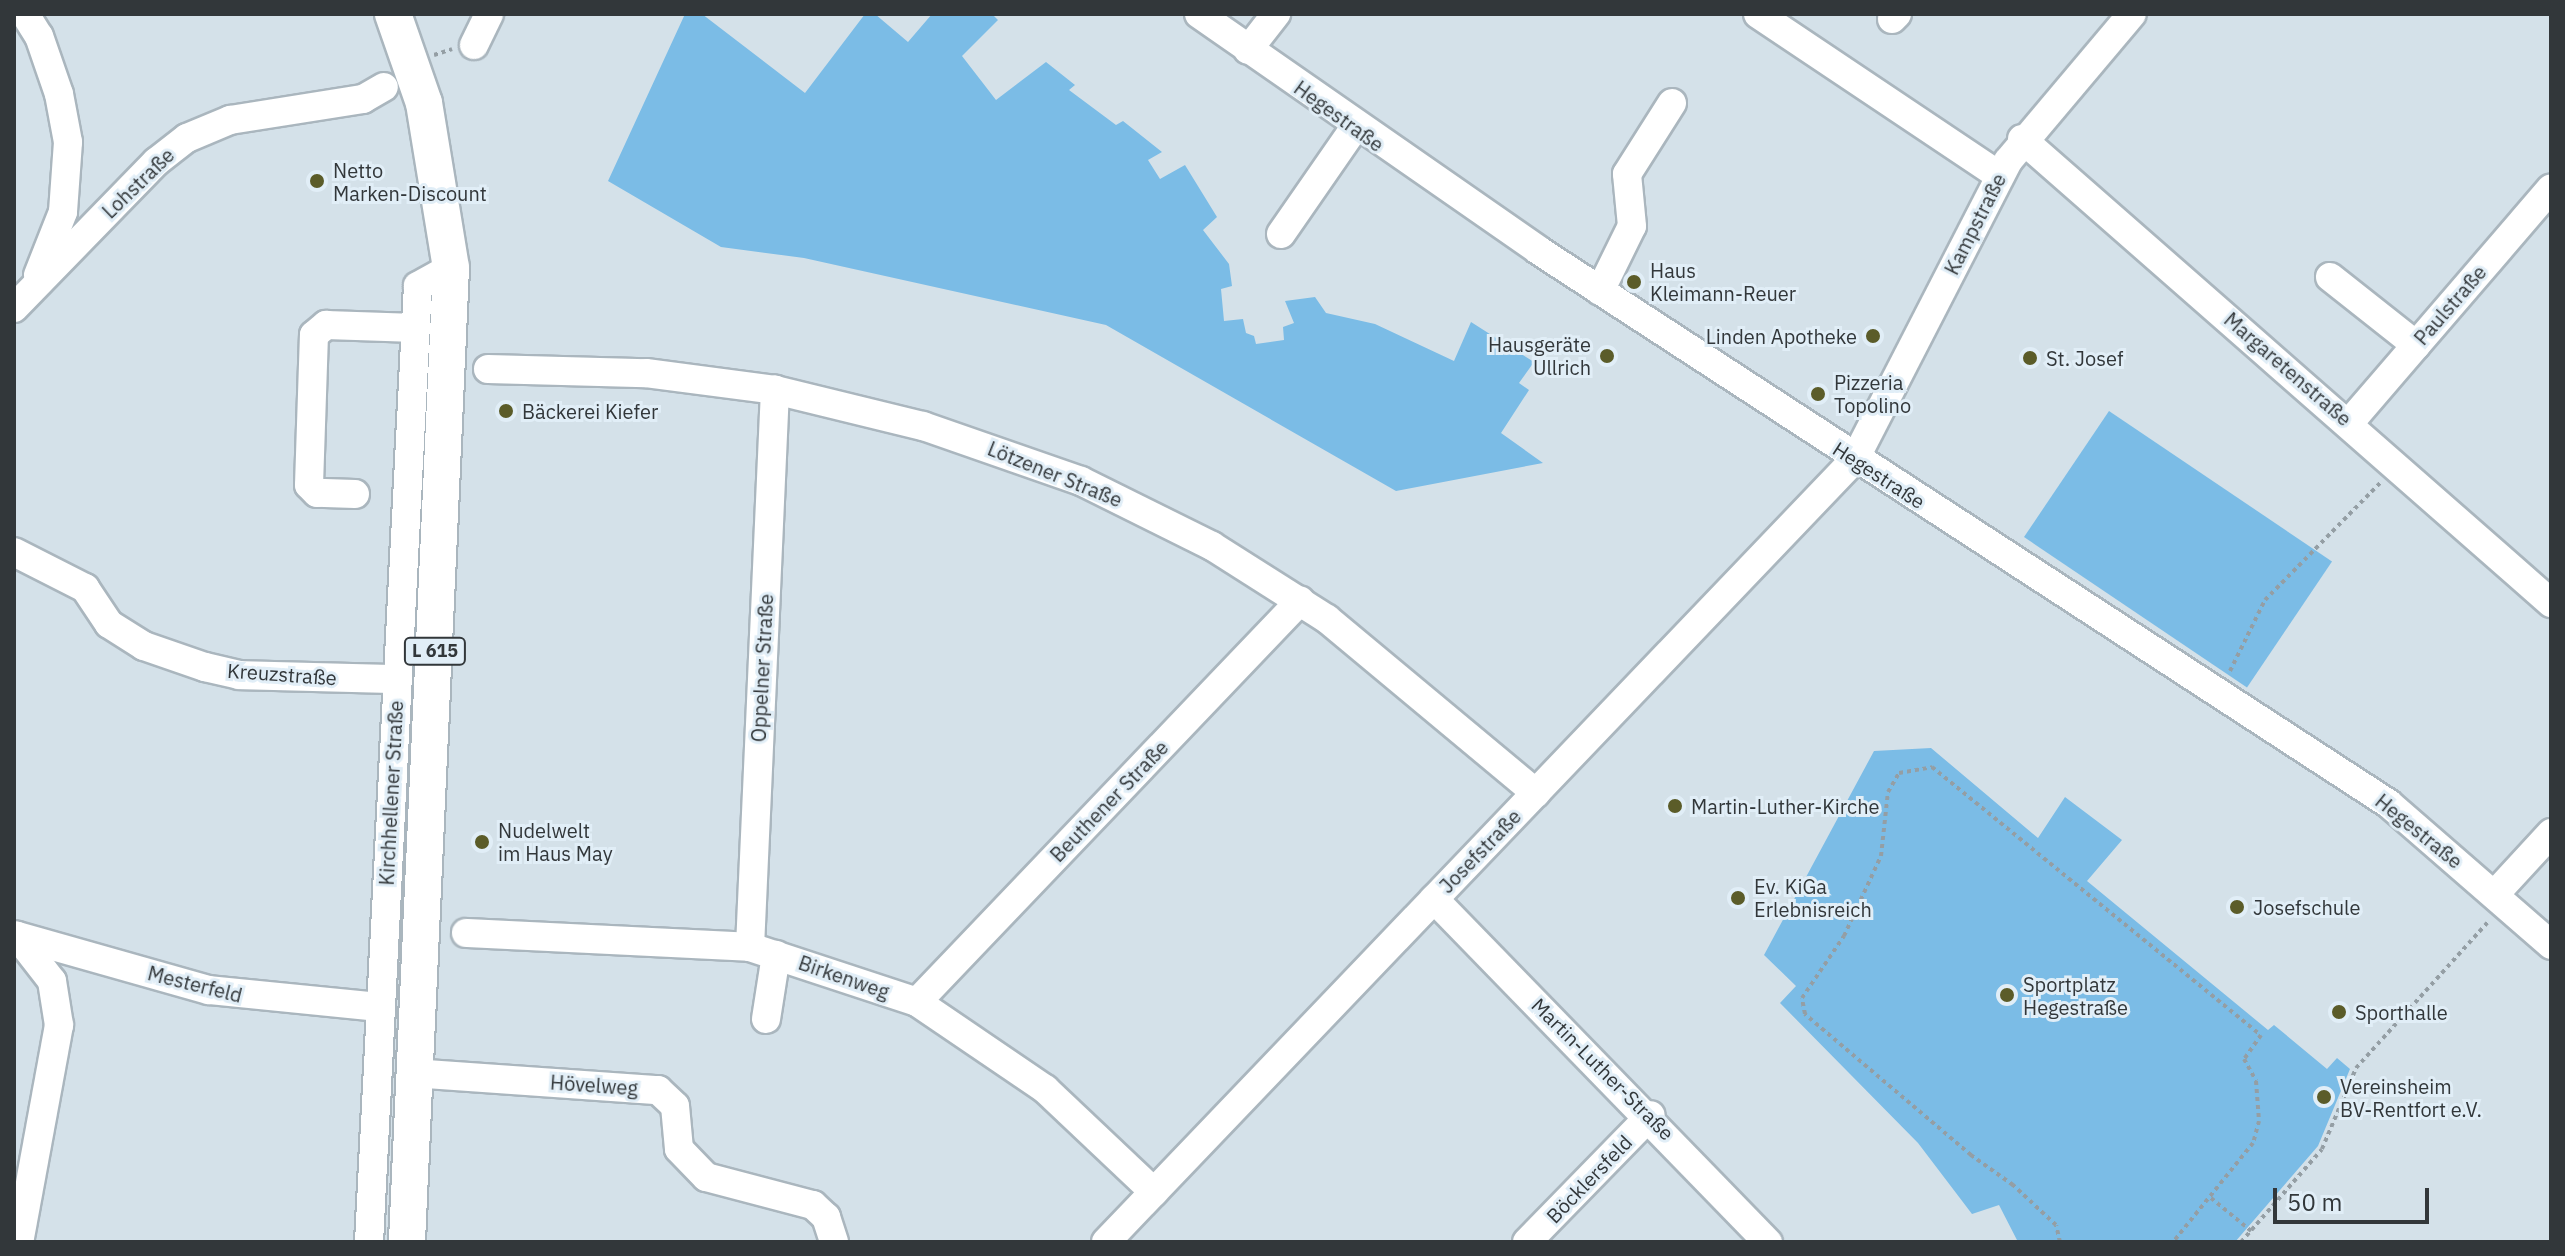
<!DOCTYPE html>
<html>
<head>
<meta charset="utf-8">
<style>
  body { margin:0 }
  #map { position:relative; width:2565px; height:1256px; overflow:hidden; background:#d4e1e9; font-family:"IBM Plex Sans",sans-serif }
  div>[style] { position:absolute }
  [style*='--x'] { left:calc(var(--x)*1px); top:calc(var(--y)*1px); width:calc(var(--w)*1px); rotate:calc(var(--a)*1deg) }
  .green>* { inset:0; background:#7bbce6; transform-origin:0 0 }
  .path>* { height:4px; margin-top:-2px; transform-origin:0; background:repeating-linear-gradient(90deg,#949ea4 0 4px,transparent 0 8px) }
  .roads { filter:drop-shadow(2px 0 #aab6be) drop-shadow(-2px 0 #aab6be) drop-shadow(0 2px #aab6be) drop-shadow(0 -2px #aab6be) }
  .minor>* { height:28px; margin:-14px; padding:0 14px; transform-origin:14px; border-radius:14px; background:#fff }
  .major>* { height:36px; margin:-18px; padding:0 18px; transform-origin:18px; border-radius:18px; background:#fff }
  .dots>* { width:22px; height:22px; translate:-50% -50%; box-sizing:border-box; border:4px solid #e1eef7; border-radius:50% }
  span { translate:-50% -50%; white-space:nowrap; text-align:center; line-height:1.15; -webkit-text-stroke:6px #e1eef7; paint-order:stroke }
  .shield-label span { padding:2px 6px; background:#e1eef7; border:2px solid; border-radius:6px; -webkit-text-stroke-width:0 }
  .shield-label { font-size:18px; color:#32373a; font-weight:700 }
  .street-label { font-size:20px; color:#32373a }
  .poi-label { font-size:20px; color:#32373a }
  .left { translate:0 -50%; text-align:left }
  .right { translate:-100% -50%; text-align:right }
  .frame { position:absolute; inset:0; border:16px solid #32373a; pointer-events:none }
  .scale { position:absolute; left:2273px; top:1188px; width:156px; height:36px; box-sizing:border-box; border:4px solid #32373a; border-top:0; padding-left:10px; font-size:24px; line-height:28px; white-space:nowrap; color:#32373a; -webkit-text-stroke:6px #e1eef7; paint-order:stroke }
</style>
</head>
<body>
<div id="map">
  <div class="green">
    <i style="clip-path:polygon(685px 14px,702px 14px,805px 93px,865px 14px,875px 14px,908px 42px,932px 14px,992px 14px,998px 20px,962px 56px,996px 100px,1046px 62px,1075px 85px,1069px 90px,1116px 125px,1123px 121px,1162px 152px,1148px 160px,1160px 179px,1185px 165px,1217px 217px,1203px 230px,1229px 264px,1232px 286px,1221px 289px,1224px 321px,1243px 319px,1246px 333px,1254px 336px,1256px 344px,1284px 340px,1283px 327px,1294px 323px,1285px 301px,1315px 297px,1326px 313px,1375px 324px,1454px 361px,1471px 322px,1534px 362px,1519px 383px,1529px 390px,1501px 433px,1543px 463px,1396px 491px,1106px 325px,804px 258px,721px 247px,608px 181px)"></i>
    <i style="left:2109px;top:411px;width:269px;height:152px;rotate:34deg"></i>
    <i style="clip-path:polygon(1931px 748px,2038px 838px,2065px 797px,2122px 840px,2087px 881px,2268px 1030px,2274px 1025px,2327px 1069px,2337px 1058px,2350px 1069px,2318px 1146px,2235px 1242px,2018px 1242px,1999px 1205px,1972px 1214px,1918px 1143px,1780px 1003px,1796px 986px,1764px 955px,1874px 751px)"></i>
  </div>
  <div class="path">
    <i style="--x:434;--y:55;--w:19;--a:-18"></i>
    <i style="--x:2230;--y:671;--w:79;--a:-63.8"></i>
    <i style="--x:2265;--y:600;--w:164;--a:-45.5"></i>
    <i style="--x:2211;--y:1198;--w:52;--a:39.5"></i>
    <i style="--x:2060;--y:1242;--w:17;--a:-103"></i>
    <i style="--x:2056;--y:1225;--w:59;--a:-137.1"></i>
    <i style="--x:2013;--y:1185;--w:52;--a:-144.5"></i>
    <i style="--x:1971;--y:1155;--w:218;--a:-139.7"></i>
    <i style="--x:1805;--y:1014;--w:16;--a:-101"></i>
    <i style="--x:1802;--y:998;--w:75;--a:-55.9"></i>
    <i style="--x:1844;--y:936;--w:88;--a:-65.2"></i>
    <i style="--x:1881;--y:856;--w:64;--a:-83.8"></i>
    <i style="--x:1888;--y:792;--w:22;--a:-60"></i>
    <i style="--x:1899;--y:773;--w:34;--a:-10"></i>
    <i style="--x:1932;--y:767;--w:424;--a:39.2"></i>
    <i style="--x:2261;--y:1035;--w:29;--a:125"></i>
    <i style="--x:2244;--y:1059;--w:25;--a:61"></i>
    <i style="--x:2256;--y:1081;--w:40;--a:85.7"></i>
    <i style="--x:2259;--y:1121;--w:23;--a:105"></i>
    <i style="--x:2253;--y:1143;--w:127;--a:128.9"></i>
    <i style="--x:2241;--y:1242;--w:123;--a:-48.9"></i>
    <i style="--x:2322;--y:1149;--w:88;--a:-67.2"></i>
    <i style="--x:2356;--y:1068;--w:198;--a:-47.9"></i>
  </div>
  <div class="roads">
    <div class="minor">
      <i style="--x:25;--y:14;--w:26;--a:58"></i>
      <i style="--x:39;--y:36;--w:61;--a:71"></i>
      <i style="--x:59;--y:94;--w:49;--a:79.4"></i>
      <i style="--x:68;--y:142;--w:70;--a:94.1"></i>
      <i style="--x:63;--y:212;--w:68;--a:111.6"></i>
      <i style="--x:1199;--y:14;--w:413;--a:34.8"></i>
      <i style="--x:1538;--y:250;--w:1015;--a:33.06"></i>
      <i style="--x:2389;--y:804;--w:215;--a:41"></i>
      <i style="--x:1758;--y:14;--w:291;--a:33.8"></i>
      <i style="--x:1892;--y:19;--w:7;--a:-45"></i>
      <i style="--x:474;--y:45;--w:34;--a:-64"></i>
      <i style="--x:1248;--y:50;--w:46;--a:-52.1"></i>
      <i style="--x:2022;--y:139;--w:704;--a:41.25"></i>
      <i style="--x:1281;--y:234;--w:130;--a:-55.3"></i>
      <i style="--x:2330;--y:277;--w:110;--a:38.3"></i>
      <i style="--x:1600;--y:291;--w:72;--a:-63.8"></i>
      <i style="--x:1632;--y:226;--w:52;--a:-95.5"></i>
      <i style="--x:1627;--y:174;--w:84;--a:-57.6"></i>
      <i style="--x:14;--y:308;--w:204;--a:-45.8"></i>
      <i style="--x:156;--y:162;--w:39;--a:-38"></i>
      <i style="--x:187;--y:138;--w:47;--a:-22.7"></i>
      <i style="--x:230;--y:120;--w:135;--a:-9"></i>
      <i style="--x:363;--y:99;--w:24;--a:-30"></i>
      <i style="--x:488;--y:369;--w:158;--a:1.5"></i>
      <i style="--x:646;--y:373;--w:130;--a:7.5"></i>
      <i style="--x:775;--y:390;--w:152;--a:13.7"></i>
      <i style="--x:923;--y:426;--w:167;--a:19.2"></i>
      <i style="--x:1081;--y:481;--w:146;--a:26.4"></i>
      <i style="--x:1212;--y:546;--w:136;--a:32.4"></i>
      <i style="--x:1327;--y:619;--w:272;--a:39.8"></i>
      <i style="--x:2350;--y:422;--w:308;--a:-49.3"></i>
      <i style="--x:355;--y:494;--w:38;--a:-178"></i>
      <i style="--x:317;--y:493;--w:11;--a:-135"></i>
      <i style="--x:309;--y:485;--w:150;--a:-88.1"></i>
      <i style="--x:314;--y:335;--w:16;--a:-40"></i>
      <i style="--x:326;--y:325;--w:90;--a:1.9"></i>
      <i style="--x:14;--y:552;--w:80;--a:26.9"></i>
      <i style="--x:85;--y:588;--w:43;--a:56.3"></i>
      <i style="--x:109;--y:624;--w:41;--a:32.2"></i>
      <i style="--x:144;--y:646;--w:65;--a:19"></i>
      <i style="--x:205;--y:667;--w:35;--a:13"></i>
      <i style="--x:239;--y:675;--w:158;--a:1.5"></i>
      <i style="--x:2495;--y:894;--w:83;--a:-47.4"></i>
      <i style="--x:1434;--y:899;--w:479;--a:45.8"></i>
      <i style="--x:466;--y:933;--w:284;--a:2.8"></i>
      <i style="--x:750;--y:947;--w:176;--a:18.2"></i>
      <i style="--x:917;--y:1002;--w:155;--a:34.2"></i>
      <i style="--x:1045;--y:1089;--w:150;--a:43.4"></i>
      <i style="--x:14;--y:935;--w:203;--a:15.8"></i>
      <i style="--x:209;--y:990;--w:172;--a:5.7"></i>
      <i style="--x:17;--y:936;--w:57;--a:52.1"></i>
      <i style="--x:52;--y:981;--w:45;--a:81"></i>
      <i style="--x:59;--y:1025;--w:221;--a:100.4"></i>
      <i style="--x:750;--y:947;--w:558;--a:-87.43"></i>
      <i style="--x:917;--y:1002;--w:555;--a:-46.32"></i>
      <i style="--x:766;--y:1019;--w:65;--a:-81.1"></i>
      <i style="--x:412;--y:1073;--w:247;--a:4"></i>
      <i style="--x:658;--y:1090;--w:23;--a:43"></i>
      <i style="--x:675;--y:1106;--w:43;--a:84.7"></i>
      <i style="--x:679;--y:1149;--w:39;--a:46"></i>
      <i style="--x:706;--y:1177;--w:111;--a:14.7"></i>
      <i style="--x:813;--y:1205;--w:18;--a:43"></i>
      <i style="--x:826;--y:1217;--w:26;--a:72"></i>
      <i style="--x:369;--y:1242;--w:957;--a:-87.07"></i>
      <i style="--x:418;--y:286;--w:38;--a:-29"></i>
      <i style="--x:1106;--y:1242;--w:1084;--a:-46.27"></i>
      <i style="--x:1855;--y:459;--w:335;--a:-62.8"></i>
      <i style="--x:2008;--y:161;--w:192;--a:-49.9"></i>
      <i style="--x:1527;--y:1242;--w:177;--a:-45.7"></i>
    </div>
    <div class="major">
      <i style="--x:393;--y:14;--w:94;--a:70.8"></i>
      <i style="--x:424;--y:103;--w:167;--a:80.7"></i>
      <i style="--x:451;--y:268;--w:975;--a:92.59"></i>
    </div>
  </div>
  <div class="dots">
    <i style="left:317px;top:181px;background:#5b5c29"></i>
    <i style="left:1634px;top:282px;background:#5b5c29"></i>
    <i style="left:1873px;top:336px;background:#5b5c29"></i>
    <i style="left:1607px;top:356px;background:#5b5c29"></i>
    <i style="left:2030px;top:358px;background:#5b5c29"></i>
    <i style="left:1818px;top:394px;background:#5b5c29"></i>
    <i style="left:506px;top:411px;background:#5b5c29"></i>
    <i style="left:1675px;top:806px;background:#5b5c29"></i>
    <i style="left:482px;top:842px;background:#5b5c29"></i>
    <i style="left:1738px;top:898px;background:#5b5c29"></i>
    <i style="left:2237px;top:907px;background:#5b5c29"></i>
    <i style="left:2007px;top:995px;background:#5b5c29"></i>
    <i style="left:2339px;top:1012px;background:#5b5c29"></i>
    <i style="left:2324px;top:1097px;background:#5b5c29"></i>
  </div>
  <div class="shield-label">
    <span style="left:435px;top:651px">L 615</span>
  </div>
  <div class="street-label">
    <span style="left:1339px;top:116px;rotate:36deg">Hegestraße</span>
    <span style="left:138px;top:183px;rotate:-44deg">Lohstraße</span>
    <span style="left:1975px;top:224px;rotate:-63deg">Kampstraße</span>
    <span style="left:2450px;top:305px;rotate:-49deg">Paulstraße</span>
    <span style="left:2288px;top:369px;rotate:41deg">Margaretenstraße</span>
    <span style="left:1055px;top:474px;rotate:22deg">Lötzener Straße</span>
    <span style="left:1879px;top:475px;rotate:33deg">Hegestraße</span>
    <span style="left:762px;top:668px;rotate:-87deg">Oppelner Straße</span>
    <span style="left:282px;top:674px;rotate:4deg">Kreuzstraße</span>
    <span style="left:391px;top:793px;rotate:-87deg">Kirchhellener Straße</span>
    <span style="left:1109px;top:801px;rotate:-46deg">Beuthener Straße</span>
    <span style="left:2419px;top:831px;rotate:39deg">Hegestraße</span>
    <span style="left:1480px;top:851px;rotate:-46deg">Josefstraße</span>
    <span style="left:844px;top:977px;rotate:19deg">Birkenweg</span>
    <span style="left:195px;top:984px;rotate:14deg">Mesterfeld</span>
    <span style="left:1603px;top:1069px;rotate:45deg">Martin-Luther-Straße</span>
    <span style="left:594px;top:1085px;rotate:4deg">Hövelweg</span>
    <span style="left:1589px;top:1179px;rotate:-46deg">Böcklersfeld</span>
  </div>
  <div class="poi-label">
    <span class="left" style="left:333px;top:182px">Netto<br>Marken-Discount</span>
    <span class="left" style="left:1650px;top:282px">Haus<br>Kleimann-Reuer</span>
    <span class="right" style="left:1857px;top:336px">Linden Apotheke</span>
    <span class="right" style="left:1591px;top:356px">Hausgeräte<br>Ullrich</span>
    <span class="left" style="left:2046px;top:358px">St. Josef</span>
    <span class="left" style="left:1834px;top:394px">Pizzeria<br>Topolino</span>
    <span class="left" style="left:522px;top:411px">Bäckerei Kiefer</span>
    <span class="left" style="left:1691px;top:806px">Martin-Luther-Kirche</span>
    <span class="left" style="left:498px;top:842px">Nudelwelt<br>im Haus May</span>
    <span class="left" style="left:1754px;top:898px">Ev. KiGa<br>Erlebnisreich</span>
    <span class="left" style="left:2253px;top:907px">Josefschule</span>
    <span class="left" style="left:2023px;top:996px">Sportplatz<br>Hegestraße</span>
    <span class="left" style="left:2355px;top:1012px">Sporthalle</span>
    <span class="left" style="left:2340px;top:1098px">Vereinsheim<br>BV-Rentfort e.V.</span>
  </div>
  <div class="frame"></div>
  <div class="scale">50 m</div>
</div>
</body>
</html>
